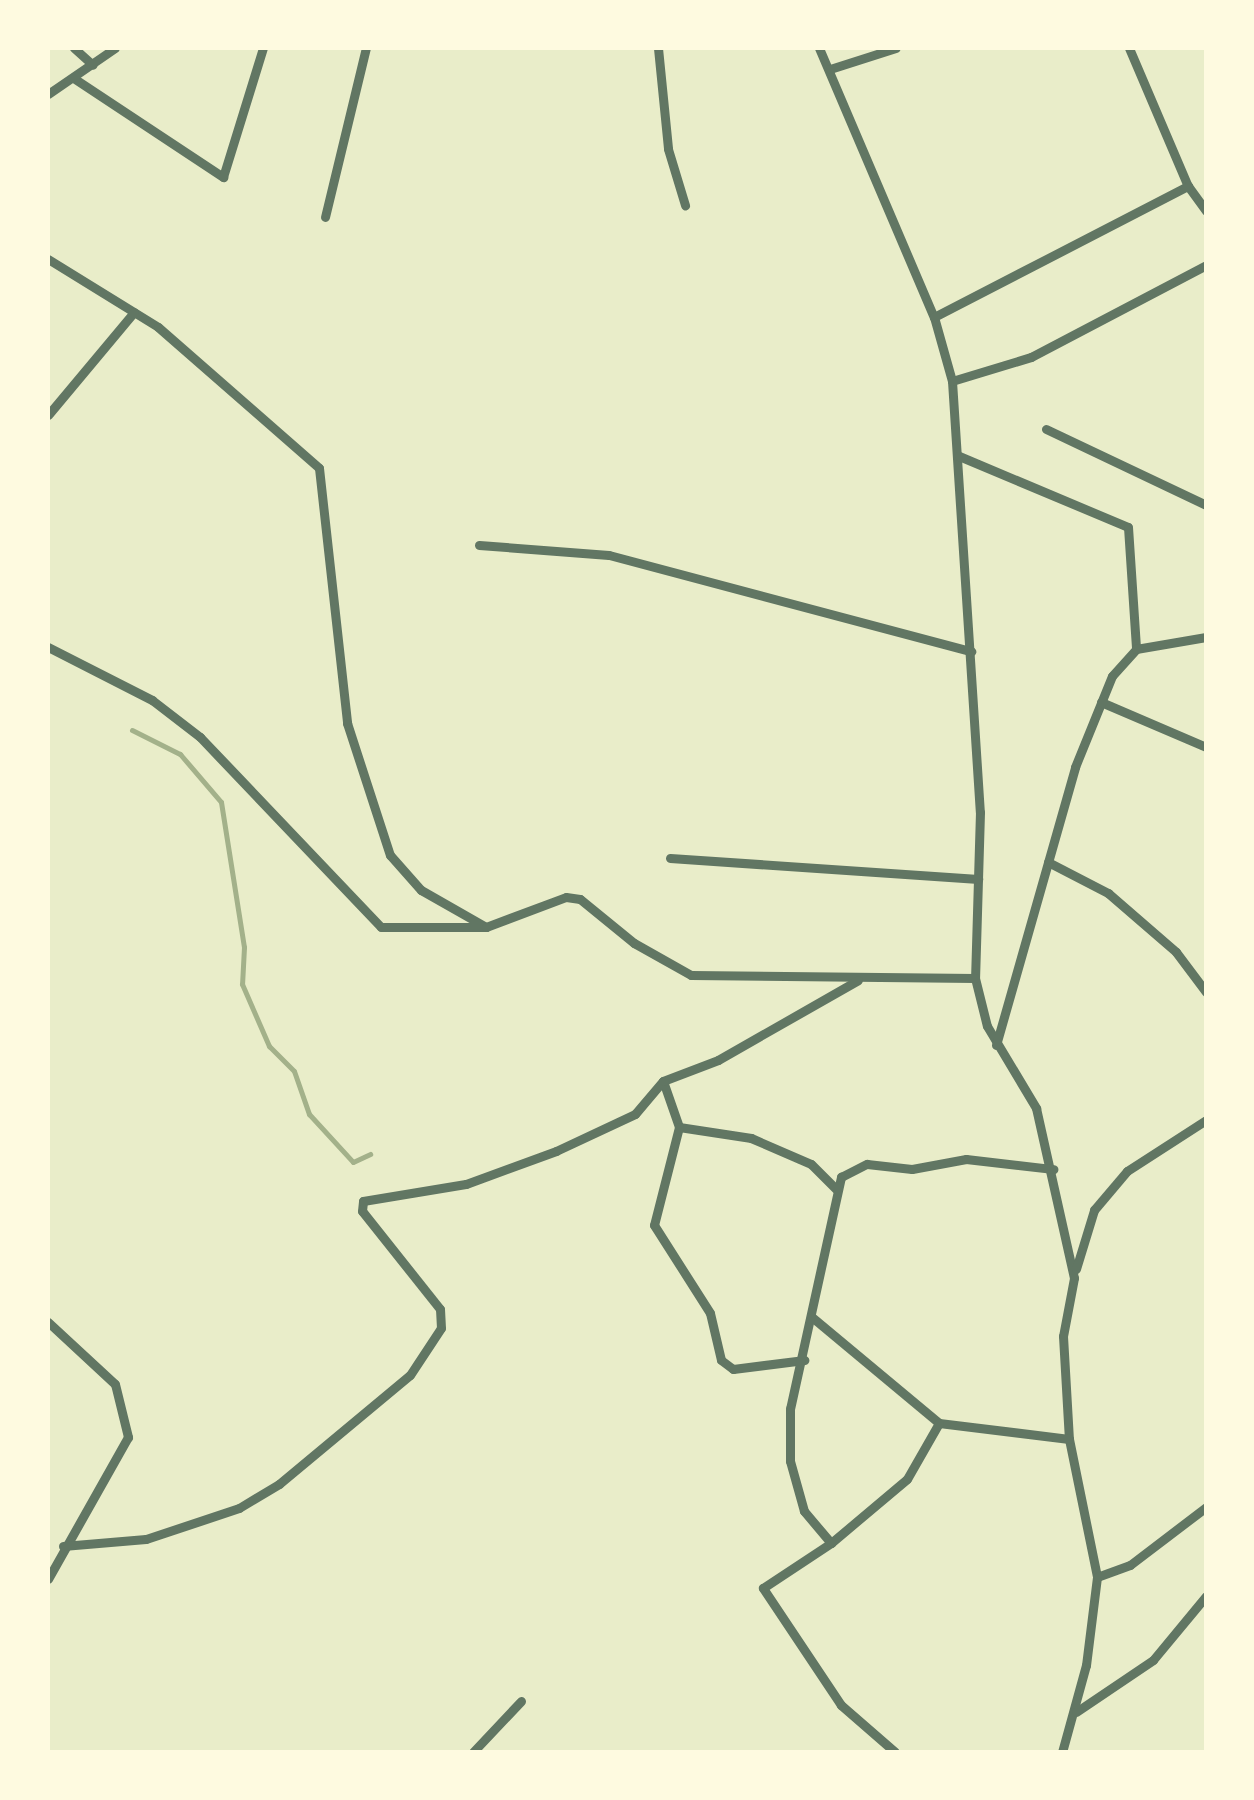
<!DOCTYPE html>
<html>
<head>
<meta charset="utf-8">
<style>
  body { margin:0 }
  #map { position:relative; width:1254px; height:1800px; overflow:hidden; background:#e9edc9; font-family:"Fira Sans",sans-serif }
  div>[style] { position:absolute }
  [style*='--x'] { left:calc(var(--x)*1px); top:calc(var(--y)*1px); width:calc(var(--w)*1px); rotate:calc(var(--a)*1deg) }
  .stream>* { height:5px; margin:-2.5px; padding:0 2.5px; transform-origin:2.5px; border-radius:2.5px; background:#a3b18a }
  .minor>* { height:9px; margin:-4.5px; padding:0 4.5px; transform-origin:4.5px; border-radius:4.5px; background:#617663 }
  span { translate:-50% -50%; white-space:nowrap; text-align:center; line-height:1.15; -webkit-text-stroke:8px #fefae0; paint-order:stroke }
  .frame { position:absolute; inset:0; border:50px solid #fefae0; pointer-events:none }
</style>
</head>
<body>
<div id="map">
  <div class="stream">
    <i style="--x:132;--y:730;--w:54;--a:26.6"></i>
    <i style="--x:180;--y:754;--w:63;--a:49.5"></i>
    <i style="--x:221;--y:802;--w:147;--a:81"></i>
    <i style="--x:244;--y:947;--w:37;--a:93"></i>
    <i style="--x:242;--y:984;--w:68;--a:66.5"></i>
    <i style="--x:269;--y:1046;--w:35;--a:45"></i>
    <i style="--x:294;--y:1071;--w:46;--a:70.8"></i>
    <i style="--x:309;--y:1114;--w:65;--a:47.5"></i>
    <i style="--x:353;--y:1162;--w:19;--a:-25"></i>
  </div>
  <div class="minor">
    <i style="--x:74;--y:48;--w:25;--a:42"></i>
    <i style="--x:658;--y:48;--w:101;--a:84.3"></i>
    <i style="--x:668;--y:149;--w:59;--a:73.1"></i>
    <i style="--x:819;--y:48;--w:293;--a:66.9"></i>
    <i style="--x:934;--y:317;--w:66;--a:74.3"></i>
    <i style="--x:952;--y:381;--w:432;--a:86.3"></i>
    <i style="--x:980;--y:812;--w:166;--a:91.7"></i>
    <i style="--x:975;--y:978;--w:49;--a:76"></i>
    <i style="--x:987;--y:1026;--w:96;--a:59.1"></i>
    <i style="--x:1036;--y:1108;--w:174;--a:77.4"></i>
    <i style="--x:1074;--y:1278;--w:59;--a:100.7"></i>
    <i style="--x:1063;--y:1336;--w:103;--a:86.7"></i>
    <i style="--x:1069;--y:1439;--w:141;--a:78.5"></i>
    <i style="--x:1097;--y:1577;--w:89;--a:97.1"></i>
    <i style="--x:1086;--y:1665;--w:90;--a:105.4"></i>
    <i style="--x:1129;--y:48;--w:150;--a:66.9"></i>
    <i style="--x:1188;--y:186;--w:31;--a:54"></i>
    <i style="--x:830;--y:69;--w:69;--a:-17.7"></i>
    <i style="--x:75;--y:79;--w:178;--a:33.5"></i>
    <i style="--x:223;--y:177;--w:135;--a:-72.8"></i>
    <i style="--x:48;--y:94;--w:81;--a:-34.5"></i>
    <i style="--x:325;--y:217;--w:174;--a:-76.4"></i>
    <i style="--x:48;--y:259;--w:129;--a:31.7"></i>
    <i style="--x:158;--y:327;--w:214;--a:41.2"></i>
    <i style="--x:319;--y:468;--w:257;--a:83.7"></i>
    <i style="--x:347;--y:723;--w:139;--a:72"></i>
    <i style="--x:390;--y:855;--w:47;--a:48.5"></i>
    <i style="--x:421;--y:890;--w:75;--a:29.6"></i>
    <i style="--x:934;--y:317;--w:286;--a:-27.3"></i>
    <i style="--x:952;--y:381;--w:83;--a:-16.9"></i>
    <i style="--x:1031;--y:357;--w:198;--a:-27.7"></i>
    <i style="--x:48;--y:415;--w:134;--a:-50.1"></i>
    <i style="--x:1046;--y:429;--w:177;--a:25.4"></i>
    <i style="--x:959;--y:456;--w:183;--a:22.8"></i>
    <i style="--x:1128;--y:527;--w:122;--a:86.2"></i>
    <i style="--x:479;--y:545;--w:130;--a:4.4"></i>
    <i style="--x:609;--y:555;--w:375;--a:14.9"></i>
    <i style="--x:48;--y:647;--w:117;--a:27"></i>
    <i style="--x:152;--y:700;--w:61;--a:37.6"></i>
    <i style="--x:200;--y:737;--w:262;--a:46.4"></i>
    <i style="--x:381;--y:927;--w:105;--a:0"></i>
    <i style="--x:486;--y:927;--w:85;--a:-20.6"></i>
    <i style="--x:566;--y:897;--w:14;--a:8"></i>
    <i style="--x:580;--y:899;--w:70;--a:39.2"></i>
    <i style="--x:634;--y:943;--w:65;--a:29.3"></i>
    <i style="--x:691;--y:975;--w:284;--a:0.6"></i>
    <i style="--x:1101;--y:702;--w:114;--a:23.2"></i>
    <i style="--x:670;--y:858;--w:309;--a:3.9"></i>
    <i style="--x:1048;--y:862;--w:68;--a:27.3"></i>
    <i style="--x:1108;--y:893;--w:90;--a:40.9"></i>
    <i style="--x:1176;--y:952;--w:50;--a:53.1"></i>
    <i style="--x:996;--y:1045;--w:289;--a:-74.1"></i>
    <i style="--x:1075;--y:767;--w:98;--a:-67.9"></i>
    <i style="--x:1112;--y:676;--w:36;--a:-48"></i>
    <i style="--x:1136;--y:649;--w:71;--a:-9.7"></i>
    <i style="--x:663;--y:1081;--w:49;--a:70.8"></i>
    <i style="--x:679;--y:1127;--w:73;--a:8.7"></i>
    <i style="--x:751;--y:1138;--w:65;--a:23.4"></i>
    <i style="--x:811;--y:1164;--w:35;--a:45"></i>
    <i style="--x:679;--y:1127;--w:101;--a:104.3"></i>
    <i style="--x:654;--y:1225;--w:104;--a:57.5"></i>
    <i style="--x:710;--y:1313;--w:48;--a:76.8"></i>
    <i style="--x:721;--y:1360;--w:15;--a:37"></i>
    <i style="--x:733;--y:1369;--w:72;--a:-7.2"></i>
    <i style="--x:1076;--y:1269;--w:62;--a:-73"></i>
    <i style="--x:1094;--y:1210;--w:51;--a:-49.8"></i>
    <i style="--x:1127;--y:1171;--w:94;--a:-32.8"></i>
    <i style="--x:813;--y:1318;--w:164;--a:39.8"></i>
    <i style="--x:939;--y:1423;--w:131;--a:7"></i>
    <i style="--x:48;--y:1322;--w:91;--a:42.8"></i>
    <i style="--x:115;--y:1384;--w:55;--a:76.2"></i>
    <i style="--x:128;--y:1437;--w:163;--a:119.4"></i>
    <i style="--x:831;--y:1543;--w:42;--a:-130.2"></i>
    <i style="--x:804;--y:1511;--w:52;--a:-105.6"></i>
    <i style="--x:790;--y:1461;--w:52;--a:-90"></i>
    <i style="--x:790;--y:1409;--w:238;--a:-77.6"></i>
    <i style="--x:841;--y:1177;--w:29;--a:-27"></i>
    <i style="--x:867;--y:1164;--w:45;--a:6.3"></i>
    <i style="--x:912;--y:1169;--w:55;--a:-10.5"></i>
    <i style="--x:966;--y:1159;--w:88;--a:6.6"></i>
    <i style="--x:63;--y:1546;--w:83;--a:-4.8"></i>
    <i style="--x:146;--y:1539;--w:98;--a:-18.4"></i>
    <i style="--x:239;--y:1508;--w:47;--a:-31"></i>
    <i style="--x:279;--y:1484;--w:170;--a:-39.8"></i>
    <i style="--x:410;--y:1375;--w:56;--a:-56.6"></i>
    <i style="--x:441;--y:1328;--w:19;--a:-93"></i>
    <i style="--x:440;--y:1309;--w:125;--a:-128.5"></i>
    <i style="--x:362;--y:1211;--w:10;--a:-84"></i>
    <i style="--x:363;--y:1201;--w:104;--a:-9.4"></i>
    <i style="--x:466;--y:1184;--w:96;--a:-20.1"></i>
    <i style="--x:556;--y:1151;--w:87;--a:-25.1"></i>
    <i style="--x:635;--y:1114;--w:43;--a:-49.7"></i>
    <i style="--x:663;--y:1081;--w:59;--a:-20.9"></i>
    <i style="--x:718;--y:1060;--w:161;--a:-29.7"></i>
    <i style="--x:1097;--y:1577;--w:35;--a:-20"></i>
    <i style="--x:1130;--y:1565;--w:96;--a:-37.3"></i>
    <i style="--x:1076;--y:1712;--w:93;--a:-34"></i>
    <i style="--x:1153;--y:1660;--w:83;--a:-50.4"></i>
    <i style="--x:473;--y:1752;--w:70;--a:-46.7"></i>
    <i style="--x:895;--y:1752;--w:72;--a:-139"></i>
    <i style="--x:841;--y:1705;--w:141;--a:-123.7"></i>
    <i style="--x:763;--y:1588;--w:82;--a:-33.5"></i>
    <i style="--x:831;--y:1543;--w:99;--a:-40.1"></i>
    <i style="--x:907;--y:1479;--w:64;--a:-60.3"></i>
  </div>
  <div class="frame"></div>
</div>
</body>
</html>
